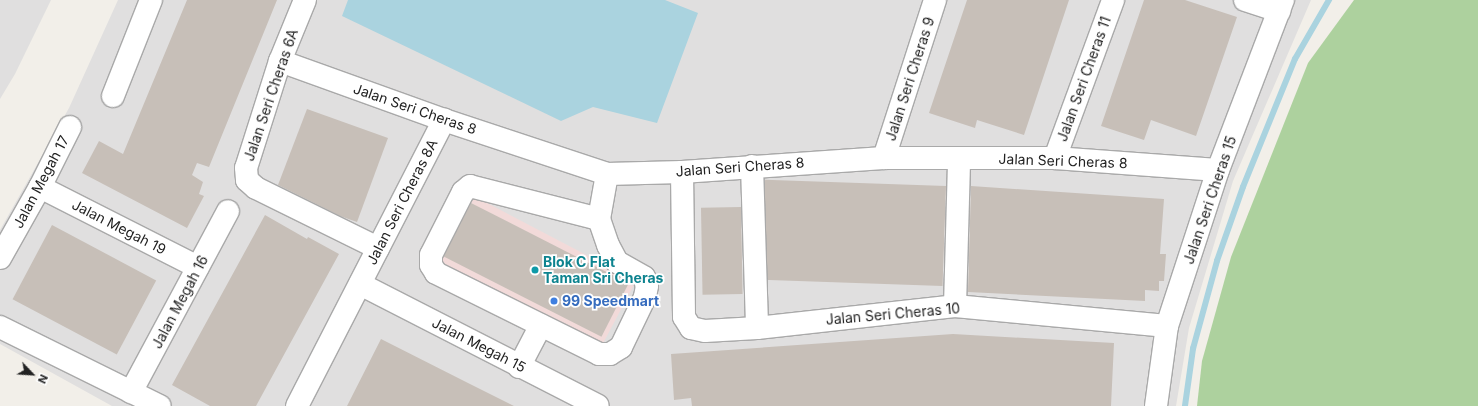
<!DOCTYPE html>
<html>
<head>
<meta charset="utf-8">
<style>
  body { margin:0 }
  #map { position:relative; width:1478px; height:406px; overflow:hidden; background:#f2efe9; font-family:Inter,sans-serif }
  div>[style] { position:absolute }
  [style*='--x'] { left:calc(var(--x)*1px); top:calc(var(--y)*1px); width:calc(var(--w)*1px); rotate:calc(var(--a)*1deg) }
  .residential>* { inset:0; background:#e0dfdf }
  .commercial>* { inset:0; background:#f2dad9 }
  .forest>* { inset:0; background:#add19e }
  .water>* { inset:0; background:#aad3df }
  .stream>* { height:5.5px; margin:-2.75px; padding:0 2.75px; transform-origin:2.75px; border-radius:2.75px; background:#aad3df }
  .building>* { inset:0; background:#c7bfb8; transform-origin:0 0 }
  .roads { filter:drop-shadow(1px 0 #a9a9a9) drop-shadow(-1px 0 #a9a9a9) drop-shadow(0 1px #a9a9a9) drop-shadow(0 -1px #a9a9a9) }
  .minor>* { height:22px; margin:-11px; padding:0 11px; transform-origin:11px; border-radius:11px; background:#fff }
  .dots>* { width:11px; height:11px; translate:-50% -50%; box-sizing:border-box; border:2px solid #fff; border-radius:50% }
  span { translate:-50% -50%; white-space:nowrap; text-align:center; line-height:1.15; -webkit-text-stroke:3.5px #fff; paint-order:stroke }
  .street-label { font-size:14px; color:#222 }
  .culture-label { font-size:14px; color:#0d838f; font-weight:700 }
  .left { translate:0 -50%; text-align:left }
  .shop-label { font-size:14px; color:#366cbe; font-weight:700 }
  .north { position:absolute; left:12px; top:354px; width:40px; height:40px; -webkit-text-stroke:3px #fff; paint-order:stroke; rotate:115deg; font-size:11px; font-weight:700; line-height:16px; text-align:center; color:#222 }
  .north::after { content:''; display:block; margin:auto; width:14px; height:18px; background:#222; clip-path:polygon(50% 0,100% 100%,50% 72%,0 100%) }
</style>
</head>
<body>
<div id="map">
  <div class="residential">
    <i style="clip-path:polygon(0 0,51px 0,15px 74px,0 99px)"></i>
    <i style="clip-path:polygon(118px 0,1311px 0,1233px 181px,1189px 328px,1176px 406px,112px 406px,0 344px,0 230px,69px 108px)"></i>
  </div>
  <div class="commercial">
    <i style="clip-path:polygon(470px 194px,636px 281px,600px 349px,438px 267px,437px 256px)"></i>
  </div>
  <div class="forest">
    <i style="clip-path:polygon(1354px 0,1478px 0,1478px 406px,1197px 406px,1202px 361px,1231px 257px,1308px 63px)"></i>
  </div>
  <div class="water">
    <i style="clip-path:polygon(348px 0,665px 0,698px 13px,657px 123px,593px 107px,561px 121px,342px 16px)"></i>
  </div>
  <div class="stream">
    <i style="--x:1185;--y:406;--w:58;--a:-82"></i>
    <i style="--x:1193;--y:349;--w:91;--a:-74.7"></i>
    <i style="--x:1217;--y:261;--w:78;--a:-70.6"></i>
    <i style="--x:1243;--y:187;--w:138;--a:-67.9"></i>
    <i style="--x:1295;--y:59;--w:68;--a:-60"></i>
  </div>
  <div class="building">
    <i style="clip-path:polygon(187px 0,277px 0,209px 167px,197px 163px,192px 175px,203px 182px,199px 194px,204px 196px,187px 228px,82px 173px,99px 141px,123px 154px)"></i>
    <i style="clip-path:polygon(967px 0,1069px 0,1024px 135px,977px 120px,975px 128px,929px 113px)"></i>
    <i style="clip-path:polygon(1144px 0,1185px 0,1237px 17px,1196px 136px,1151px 120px,1144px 140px,1101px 126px)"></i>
    <i style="clip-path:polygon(307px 109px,388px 138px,357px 222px,340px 216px,278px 185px)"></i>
    <i style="left:946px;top:186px;width:100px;height:181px;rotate:92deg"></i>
    <i style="clip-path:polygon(971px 186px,1164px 199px,1160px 254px,1166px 254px,1164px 281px,1159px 281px,1159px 291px,1145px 290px,1145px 301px,968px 292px)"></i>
    <i style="left:471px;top:203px;width:177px;height:60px;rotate:27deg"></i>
    <i style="left:741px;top:207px;width:87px;height:40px;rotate:89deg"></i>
    <i style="clip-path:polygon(265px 215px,307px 239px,308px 237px,339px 254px,256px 406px,210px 406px,172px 385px)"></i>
    <i style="left:52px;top:225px;width:118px;height:84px;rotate:28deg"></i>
    <i style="clip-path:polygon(953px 334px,1114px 343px,1111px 406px,692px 406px,691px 398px,674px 400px,671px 354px)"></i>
    <i style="clip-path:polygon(381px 339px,468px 383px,514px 406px,347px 406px)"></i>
  </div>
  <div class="roads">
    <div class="minor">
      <i style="--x:305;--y:0;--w:66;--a:112.3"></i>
      <i style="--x:280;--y:61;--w:112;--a:107.6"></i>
      <i style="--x:246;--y:168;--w:12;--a:85"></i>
      <i style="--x:247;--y:180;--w:12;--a:42"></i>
      <i style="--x:256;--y:188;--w:136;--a:26.2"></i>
      <i style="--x:1245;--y:0;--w:36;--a:18"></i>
      <i style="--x:280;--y:61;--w:174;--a:19.8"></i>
      <i style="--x:444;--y:120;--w:172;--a:18.3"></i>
      <i style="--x:607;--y:174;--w:75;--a:-1.5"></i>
      <i style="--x:682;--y:172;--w:202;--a:-4"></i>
      <i style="--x:884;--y:158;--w:171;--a:0"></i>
      <i style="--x:1055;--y:158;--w:163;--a:4.2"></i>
      <i style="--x:113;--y:96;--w:103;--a:-68.4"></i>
      <i style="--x:884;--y:158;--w:166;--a:-72.1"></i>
      <i style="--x:1055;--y:158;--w:168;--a:-69.8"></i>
      <i style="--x:752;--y:166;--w:162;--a:88.2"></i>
      <i style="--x:682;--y:172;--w:145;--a:89.2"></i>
      <i style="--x:684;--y:317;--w:13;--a:58"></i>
      <i style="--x:691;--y:328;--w:14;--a:12"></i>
      <i style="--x:705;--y:331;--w:52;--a:-3.3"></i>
      <i style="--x:757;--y:328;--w:199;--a:-6.3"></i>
      <i style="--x:955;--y:306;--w:213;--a:5.4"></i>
      <i style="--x:40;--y:187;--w:177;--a:26.9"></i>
      <i style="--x:599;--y:219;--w:133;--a:-165.7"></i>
      <i style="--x:470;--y:186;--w:9;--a:139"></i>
      <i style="--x:463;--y:192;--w:71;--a:116.9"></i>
      <i style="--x:431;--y:255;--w:10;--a:90"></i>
      <i style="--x:431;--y:265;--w:9;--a:58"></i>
      <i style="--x:436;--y:273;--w:182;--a:26.4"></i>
      <i style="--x:599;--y:354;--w:11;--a:0"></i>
      <i style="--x:610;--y:354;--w:13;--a:-32"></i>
      <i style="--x:621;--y:347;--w:55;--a:-64.4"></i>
      <i style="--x:645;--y:297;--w:11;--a:-80"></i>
      <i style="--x:647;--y:286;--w:9;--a:-108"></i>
      <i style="--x:644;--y:277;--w:31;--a:-151"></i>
      <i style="--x:617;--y:262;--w:19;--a:-118"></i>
      <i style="--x:608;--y:245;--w:28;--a:-109"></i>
      <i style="--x:599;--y:219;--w:46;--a:-79.9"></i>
      <i style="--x:0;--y:258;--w:81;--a:-60.6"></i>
      <i style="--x:40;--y:187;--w:67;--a:-63.4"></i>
      <i style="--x:360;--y:284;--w:267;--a:27.1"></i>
      <i style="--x:955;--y:306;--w:147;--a:-88.4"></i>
      <i style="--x:0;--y:327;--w:178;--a:26.3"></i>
      <i style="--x:519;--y:367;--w:47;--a:-62.4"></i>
      <i style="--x:131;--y:392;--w:205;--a:-61.8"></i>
      <i style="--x:297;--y:406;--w:322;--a:-62.8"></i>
      <i style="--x:1156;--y:406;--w:81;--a:-82.2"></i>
      <i style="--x:1167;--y:326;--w:164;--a:-71.9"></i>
      <i style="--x:1218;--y:170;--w:182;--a:-69.1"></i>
    </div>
  </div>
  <div class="dots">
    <i style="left:535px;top:270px;background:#0f9aa8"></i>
    <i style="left:554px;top:301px;background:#3f7fe0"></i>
  </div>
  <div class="street-label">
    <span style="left:910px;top:79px;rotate:-72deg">Jalan Seri Cheras 9</span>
    <span style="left:1084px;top:79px;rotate:-70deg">Jalan Seri Cheras 11</span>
    <span style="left:271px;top:95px;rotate:-71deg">Jalan Seri Cheras 6A</span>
    <span style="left:415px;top:109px;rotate:19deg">Jalan Seri Cheras 8</span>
    <span style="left:1063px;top:161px;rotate:2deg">Jalan Seri Cheras 8</span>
    <span style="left:740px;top:167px;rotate:-4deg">Jalan Seri Cheras 8</span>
    <span style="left:41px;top:182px;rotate:-62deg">Jalan Megah 17</span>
    <span style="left:1210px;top:200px;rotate:-71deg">Jalan Seri Cheras 15</span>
    <span style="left:402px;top:202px;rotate:-63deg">Jalan Seri Cheras 8A</span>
    <span style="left:119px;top:227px;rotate:27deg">Jalan Megah 19</span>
    <span style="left:180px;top:302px;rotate:-62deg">Jalan Megah 16</span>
    <span style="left:893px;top:314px;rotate:-5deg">Jalan Seri Cheras 10</span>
    <span style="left:479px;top:345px;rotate:27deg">Jalan Megah 15</span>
  </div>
  <div class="culture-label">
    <span class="left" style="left:543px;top:270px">Blok C Flat<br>Taman Sri Cheras</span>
  </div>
  <div class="shop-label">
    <span class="left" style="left:562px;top:301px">99 Speedmart</span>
  </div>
  <div class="north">N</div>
</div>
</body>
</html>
